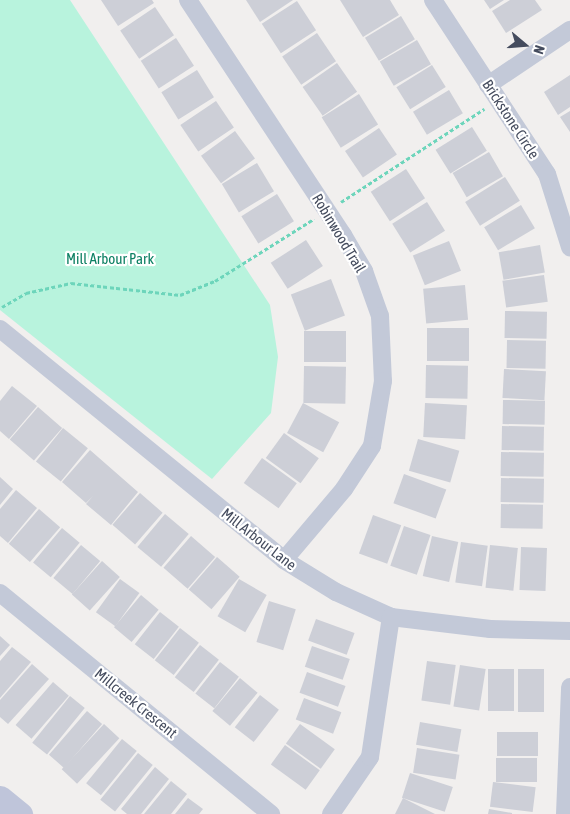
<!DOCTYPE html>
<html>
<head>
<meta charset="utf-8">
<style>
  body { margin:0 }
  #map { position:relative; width:570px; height:814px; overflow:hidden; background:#f1efee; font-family:"Asap Condensed",sans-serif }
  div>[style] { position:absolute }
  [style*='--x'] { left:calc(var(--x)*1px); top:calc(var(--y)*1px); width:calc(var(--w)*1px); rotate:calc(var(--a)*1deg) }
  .green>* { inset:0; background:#b8f3dd }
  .building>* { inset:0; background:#cdcfd7; transform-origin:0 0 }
  .path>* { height:3px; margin-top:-1.5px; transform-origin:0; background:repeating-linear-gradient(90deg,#6dd5bb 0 4px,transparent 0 6.5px) }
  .street>* { height:18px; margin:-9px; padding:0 9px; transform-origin:9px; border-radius:9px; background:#c3c9d8 }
  .secondary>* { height:25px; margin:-12.5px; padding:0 12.5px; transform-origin:12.5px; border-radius:12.5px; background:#bfc5da }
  span { translate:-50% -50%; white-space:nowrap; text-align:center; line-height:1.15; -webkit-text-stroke:4.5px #fff; paint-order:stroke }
  .street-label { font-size:15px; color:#454c5e }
  .park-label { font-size:15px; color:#0e8164 }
  .north { position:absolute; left:500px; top:20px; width:50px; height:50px; -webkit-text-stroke:4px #fff; paint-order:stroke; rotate:108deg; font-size:14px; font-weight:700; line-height:20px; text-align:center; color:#454c5e }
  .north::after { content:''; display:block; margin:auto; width:18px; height:22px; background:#454c5e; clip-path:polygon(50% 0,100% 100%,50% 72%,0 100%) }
</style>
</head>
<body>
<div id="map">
  <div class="green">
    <i style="clip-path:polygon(0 0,70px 0,270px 305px,278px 357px,271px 413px,212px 479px,0 310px)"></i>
  </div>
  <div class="building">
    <i style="clip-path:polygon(101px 0,152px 0,154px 3px,118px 26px)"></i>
    <i style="clip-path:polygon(246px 0,293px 0,260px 22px)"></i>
    <i style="clip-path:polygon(340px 0,390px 0,399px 15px,363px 37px)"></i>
    <i style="clip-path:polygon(484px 0,504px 0,490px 9px)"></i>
    <i style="clip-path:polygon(510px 0,535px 0,542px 10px,506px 33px,492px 11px)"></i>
    <i style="left:297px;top:1px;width:35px;height:42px;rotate:57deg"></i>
    <i style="left:155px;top:7px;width:34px;height:42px;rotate:56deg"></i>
    <i style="left:401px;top:16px;width:27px;height:42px;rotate:59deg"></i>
    <i style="left:317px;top:33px;width:34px;height:42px;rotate:56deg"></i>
    <i style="left:176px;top:38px;width:33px;height:42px;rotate:57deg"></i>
    <i style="left:417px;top:40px;width:28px;height:43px;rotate:60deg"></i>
    <i style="left:337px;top:63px;width:35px;height:42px;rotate:55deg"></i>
    <i style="left:432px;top:65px;width:26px;height:42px;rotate:58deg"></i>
    <i style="left:197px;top:70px;width:32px;height:42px;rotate:58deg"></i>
    <i style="clip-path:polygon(570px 75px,570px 107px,558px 115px,544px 92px)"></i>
    <i style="left:449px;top:90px;width:27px;height:42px;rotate:59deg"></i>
    <i style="left:359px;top:94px;width:36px;height:44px;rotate:58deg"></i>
    <i style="left:216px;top:101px;width:32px;height:43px;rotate:56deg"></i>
    <i style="clip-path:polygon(570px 111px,570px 132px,560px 117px)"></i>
    <i style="left:472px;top:127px;width:28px;height:43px;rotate:58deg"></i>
    <i style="left:379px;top:128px;width:32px;height:41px;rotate:56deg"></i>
    <i style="left:235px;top:131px;width:34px;height:42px;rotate:54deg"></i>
    <i style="left:489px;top:152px;width:28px;height:42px;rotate:60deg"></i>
    <i style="left:257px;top:163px;width:33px;height:41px;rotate:59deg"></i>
    <i style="left:406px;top:169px;width:35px;height:42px;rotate:57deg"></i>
    <i style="left:505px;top:177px;width:28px;height:47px;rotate:58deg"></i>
    <i style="left:277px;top:194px;width:32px;height:42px;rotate:58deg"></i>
    <i style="left:427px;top:202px;width:34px;height:41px;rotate:58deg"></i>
    <i style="left:521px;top:205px;width:27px;height:43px;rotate:59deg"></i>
    <i style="left:306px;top:240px;width:31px;height:42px;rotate:57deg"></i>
    <i style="left:449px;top:241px;width:32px;height:39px;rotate:68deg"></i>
    <i style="left:540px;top:245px;width:28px;height:42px;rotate:80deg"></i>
    <i style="left:544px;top:275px;width:27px;height:42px;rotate:82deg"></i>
    <i style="left:331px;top:279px;width:39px;height:43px;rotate:69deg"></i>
    <i style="left:465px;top:285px;width:35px;height:42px;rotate:85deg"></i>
    <i style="left:505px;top:311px;width:42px;height:27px;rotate:1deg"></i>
    <i style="left:427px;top:328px;width:42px;height:33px"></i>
    <i style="left:304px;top:331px;width:42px;height:31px"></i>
    <i style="left:507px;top:340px;width:39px;height:28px;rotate:1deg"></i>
    <i style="left:426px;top:365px;width:42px;height:33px;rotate:1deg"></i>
    <i style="left:304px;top:366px;width:42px;height:37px;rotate:1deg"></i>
    <i style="left:504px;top:369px;width:42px;height:29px;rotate:3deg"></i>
    <i style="clip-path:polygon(12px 386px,37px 406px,9px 439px,0 431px,0 401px)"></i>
    <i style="left:503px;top:400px;width:42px;height:24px;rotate:1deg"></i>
    <i style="left:303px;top:403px;width:41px;height:34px;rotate:28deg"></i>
    <i style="left:425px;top:403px;width:42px;height:34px;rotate:3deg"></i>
    <i style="left:38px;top:407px;width:32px;height:43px;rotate:41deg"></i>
    <i style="left:502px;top:426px;width:42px;height:24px;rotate:1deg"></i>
    <i style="left:63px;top:428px;width:32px;height:43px;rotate:39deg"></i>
    <i style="left:284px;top:433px;width:43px;height:31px;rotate:36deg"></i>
    <i style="left:418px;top:439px;width:43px;height:33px;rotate:16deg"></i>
    <i style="clip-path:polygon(90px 450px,138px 492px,111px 525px,86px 504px,93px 496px,86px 503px,62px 482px)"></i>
    <i style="left:501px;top:452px;width:43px;height:24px;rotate:1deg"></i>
    <i style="left:262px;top:458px;width:43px;height:31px;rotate:36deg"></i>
    <i style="left:404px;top:474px;width:45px;height:31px;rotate:20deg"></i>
    <i style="clip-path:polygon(0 477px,13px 489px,0 505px)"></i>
    <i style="left:501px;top:478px;width:43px;height:24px;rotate:1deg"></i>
    <i style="clip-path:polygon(16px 490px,37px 508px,8px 543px,0 536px,0 509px)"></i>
    <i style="left:140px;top:493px;width:30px;height:42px;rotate:41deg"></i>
    <i style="left:501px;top:504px;width:42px;height:24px;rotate:1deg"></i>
    <i style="left:39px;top:509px;width:28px;height:46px;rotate:41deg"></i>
    <i style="left:165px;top:514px;width:31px;height:43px;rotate:40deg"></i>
    <i style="left:373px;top:515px;width:30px;height:41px;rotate:20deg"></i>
    <i style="left:404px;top:526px;width:28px;height:42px;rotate:19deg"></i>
    <i style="left:62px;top:528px;width:23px;height:45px;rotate:40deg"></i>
    <i style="left:191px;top:536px;width:32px;height:42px;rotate:41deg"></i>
    <i style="left:432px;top:536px;width:27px;height:41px;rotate:13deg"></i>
    <i style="left:461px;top:542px;width:27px;height:41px;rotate:8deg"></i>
    <i style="left:81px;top:545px;width:25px;height:43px;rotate:40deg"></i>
    <i style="left:490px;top:545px;width:28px;height:43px;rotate:6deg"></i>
    <i style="left:521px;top:547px;width:26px;height:43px;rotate:2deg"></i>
    <i style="left:217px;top:557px;width:30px;height:43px;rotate:41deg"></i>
    <i style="left:102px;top:561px;width:24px;height:45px;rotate:42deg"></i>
    <i style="left:120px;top:579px;width:24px;height:41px;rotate:36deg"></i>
    <i style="left:239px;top:579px;width:32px;height:43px;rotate:30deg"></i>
    <i style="left:141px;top:595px;width:23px;height:42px;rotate:40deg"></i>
    <i style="left:269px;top:601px;width:28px;height:43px;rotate:17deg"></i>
    <i style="left:160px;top:612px;width:24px;height:41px;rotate:38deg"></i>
    <i style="left:316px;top:619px;width:41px;height:23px;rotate:20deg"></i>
    <i style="left:180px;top:628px;width:24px;height:41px;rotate:38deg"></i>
    <i style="clip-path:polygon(0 636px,10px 645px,0 656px)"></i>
    <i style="left:200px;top:645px;width:24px;height:41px;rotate:38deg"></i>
    <i style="left:312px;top:646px;width:40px;height:22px;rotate:19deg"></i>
    <i style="clip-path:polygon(12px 647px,31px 662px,0 698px,0 661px)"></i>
    <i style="left:427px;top:661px;width:29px;height:40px;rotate:8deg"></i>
    <i style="left:220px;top:662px;width:24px;height:40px;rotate:38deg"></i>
    <i style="clip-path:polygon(32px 664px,49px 679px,8px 724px,0 717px,0 700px)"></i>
    <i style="left:460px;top:665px;width:26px;height:42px;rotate:9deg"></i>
    <i style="left:488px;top:669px;width:26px;height:42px"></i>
    <i style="left:518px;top:669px;width:26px;height:43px"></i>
    <i style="left:307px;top:672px;width:41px;height:22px;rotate:20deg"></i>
    <i style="left:240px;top:678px;width:23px;height:43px;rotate:40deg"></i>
    <i style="left:53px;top:682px;width:21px;height:57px;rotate:41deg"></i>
    <i style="left:260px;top:695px;width:24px;height:41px;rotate:38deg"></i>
    <i style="left:70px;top:696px;width:19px;height:60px;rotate:39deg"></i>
    <i style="left:304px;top:698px;width:40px;height:23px;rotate:21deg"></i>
    <i style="left:87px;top:711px;width:20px;height:58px;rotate:41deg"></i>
    <i style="left:420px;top:722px;width:42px;height:23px;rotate:10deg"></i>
    <i style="left:104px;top:724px;width:21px;height:62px;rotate:43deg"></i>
    <i style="left:300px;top:724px;width:43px;height:24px;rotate:36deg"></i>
    <i style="left:497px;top:732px;width:41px;height:24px"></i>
    <i style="left:122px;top:739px;width:19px;height:57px;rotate:39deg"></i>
    <i style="left:285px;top:745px;width:43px;height:24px;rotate:36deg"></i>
    <i style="left:417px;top:748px;width:43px;height:25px;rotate:9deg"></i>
    <i style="left:138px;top:753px;width:19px;height:60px;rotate:39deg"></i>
    <i style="left:496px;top:758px;width:41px;height:24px"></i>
    <i style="clip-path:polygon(155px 767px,169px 779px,141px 814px,127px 814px,121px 809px)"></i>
    <i style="left:410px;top:773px;width:45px;height:26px;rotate:18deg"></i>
    <i style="clip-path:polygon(171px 781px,187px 794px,171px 814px,144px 814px)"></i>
    <i style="left:493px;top:782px;width:43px;height:25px;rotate:7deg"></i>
    <i style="clip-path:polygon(188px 798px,203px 809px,199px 814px,175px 814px)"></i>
    <i style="clip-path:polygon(403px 798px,435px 814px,395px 814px)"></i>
    <i style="clip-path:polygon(489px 809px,512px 813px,512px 814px,488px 814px)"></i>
  </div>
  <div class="path">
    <i style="--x:341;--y:202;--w:171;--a:-33"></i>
    <i style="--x:2;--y:307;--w:28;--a:-30"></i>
    <i style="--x:26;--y:293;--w:46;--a:-12.5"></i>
    <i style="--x:71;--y:283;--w:110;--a:6.3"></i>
    <i style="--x:180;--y:295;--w:38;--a:-22"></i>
    <i style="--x:215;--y:281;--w:117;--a:-32.1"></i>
  </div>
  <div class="street">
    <i style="--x:188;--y:0;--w:282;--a:56.6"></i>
    <i style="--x:343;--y:235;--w:42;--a:59.7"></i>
    <i style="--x:364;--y:271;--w:48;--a:70.4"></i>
    <i style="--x:380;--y:316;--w:65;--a:87.4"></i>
    <i style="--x:383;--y:381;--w:66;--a:99.6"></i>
    <i style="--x:372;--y:446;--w:51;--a:123.1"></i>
    <i style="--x:344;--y:489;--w:93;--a:130.2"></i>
    <i style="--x:433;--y:0;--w:208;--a:56.8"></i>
    <i style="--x:547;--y:174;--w:77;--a:72.5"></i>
    <i style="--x:488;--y:85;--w:99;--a:-33.9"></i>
    <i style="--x:0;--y:329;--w:366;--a:39.1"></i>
    <i style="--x:284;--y:560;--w:61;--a:31.6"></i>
    <i style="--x:336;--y:592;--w:60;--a:24.4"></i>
    <i style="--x:391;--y:617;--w:100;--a:6.9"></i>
    <i style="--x:490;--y:629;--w:80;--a:1.4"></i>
    <i style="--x:0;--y:593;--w:350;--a:39.2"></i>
    <i style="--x:331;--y:814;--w:69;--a:-55.6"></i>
    <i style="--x:370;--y:757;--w:142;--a:-81.5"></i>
    <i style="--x:565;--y:814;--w:127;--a:-87.7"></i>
  </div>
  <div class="secondary">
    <i style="--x:0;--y:798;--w:26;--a:39"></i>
  </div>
  <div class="street-label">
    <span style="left:511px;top:119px;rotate:57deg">Brickstone Circle</span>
    <span style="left:339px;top:233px;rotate:59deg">Robinwood Trail</span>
    <span style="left:259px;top:539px;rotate:38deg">Mill Arbour Lane</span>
    <span style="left:136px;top:703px;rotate:39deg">Millcreek Crescent</span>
  </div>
  <div class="park-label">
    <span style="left:110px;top:259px">Mill Arbour Park</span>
  </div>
  <div class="north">N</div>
</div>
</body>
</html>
